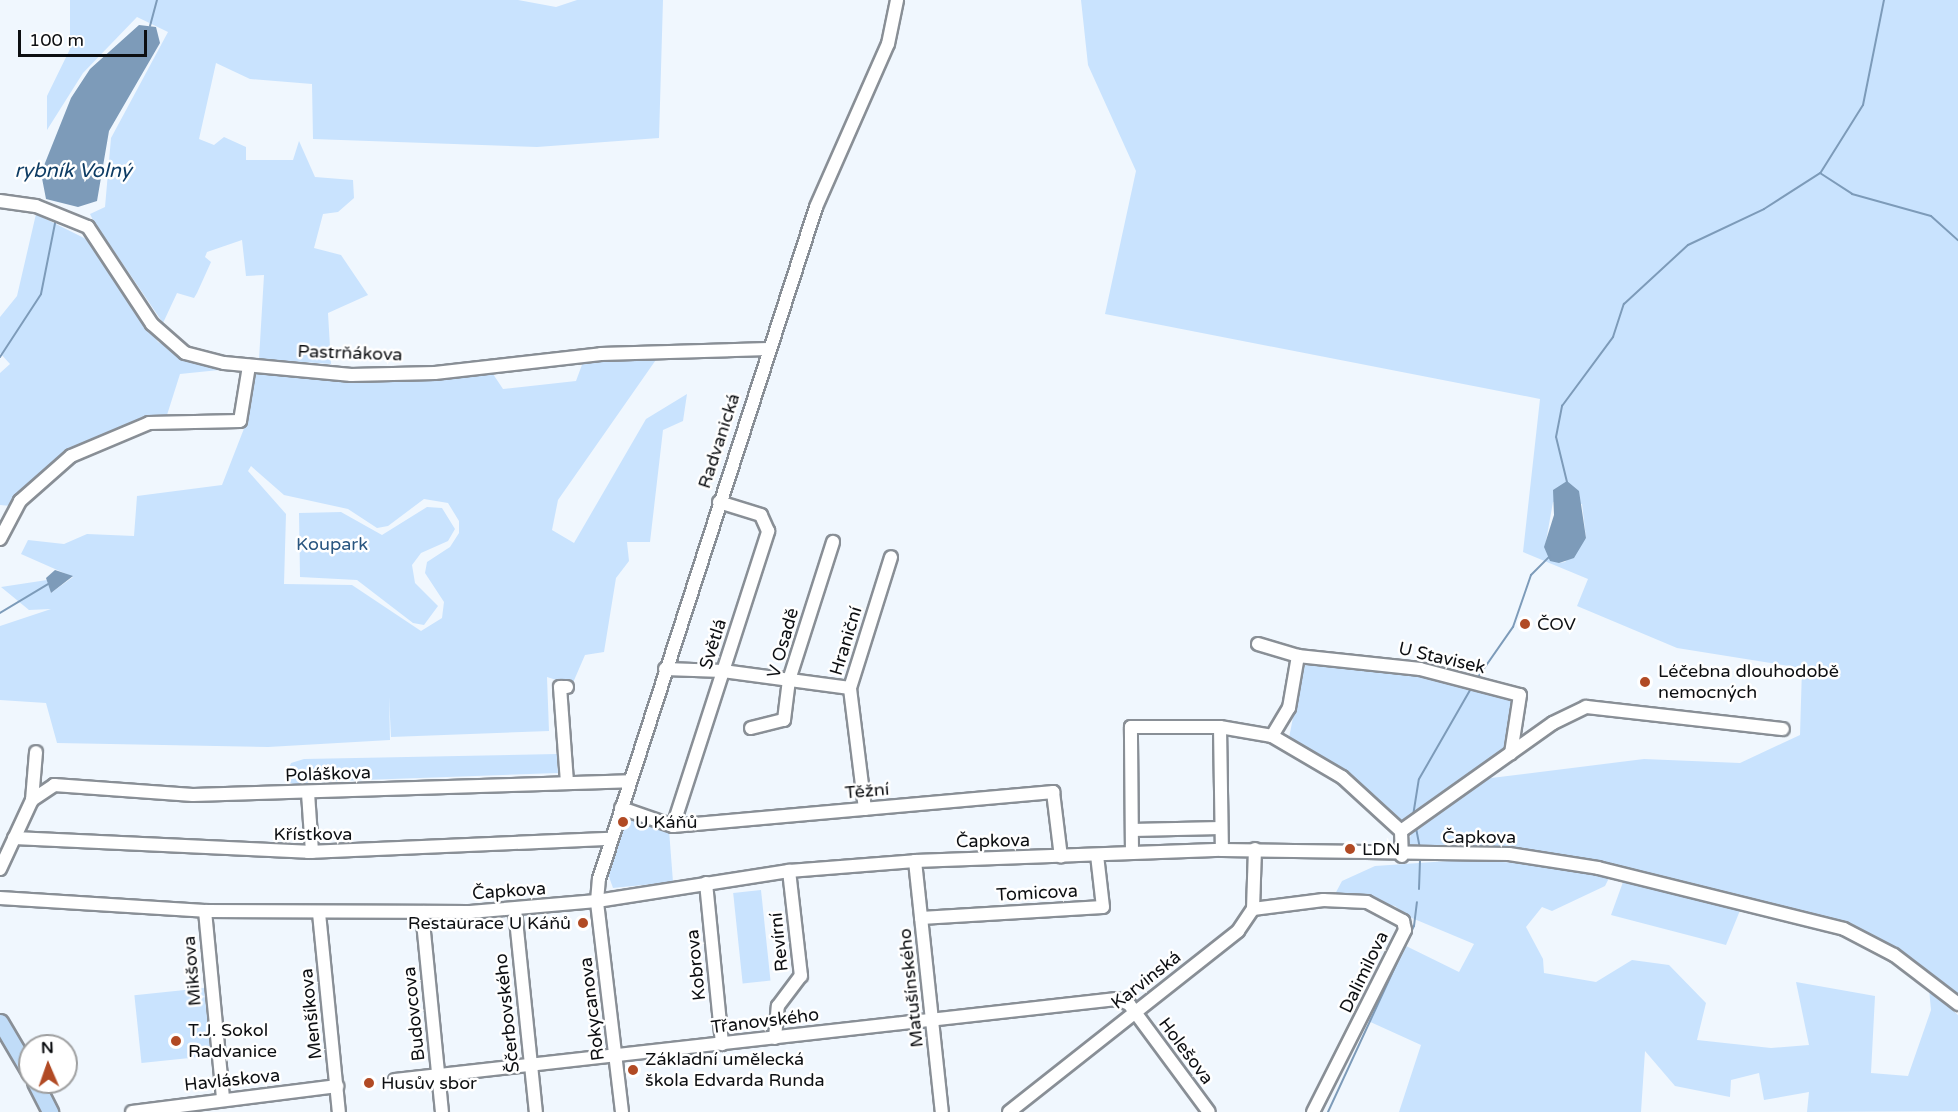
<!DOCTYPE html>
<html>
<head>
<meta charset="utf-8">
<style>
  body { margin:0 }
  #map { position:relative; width:1958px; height:1112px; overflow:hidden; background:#f0f7fe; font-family:"Varela Round",sans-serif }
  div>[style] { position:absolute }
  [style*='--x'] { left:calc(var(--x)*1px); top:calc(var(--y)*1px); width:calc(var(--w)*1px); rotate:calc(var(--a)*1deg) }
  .green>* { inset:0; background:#c9e3fe; transform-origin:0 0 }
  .water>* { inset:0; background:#7d9bb9 }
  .stream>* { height:2px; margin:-1px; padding:0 1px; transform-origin:1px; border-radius:1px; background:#7d9bb9 }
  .roads { filter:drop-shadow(2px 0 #898f96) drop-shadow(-2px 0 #898f96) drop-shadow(0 2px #898f96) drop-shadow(0 -2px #898f96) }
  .minor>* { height:12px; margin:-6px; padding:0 6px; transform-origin:6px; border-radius:6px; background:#fff }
  .major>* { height:15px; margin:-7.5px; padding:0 7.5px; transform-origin:7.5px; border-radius:7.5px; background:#c0dcf8 }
  .dots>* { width:16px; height:16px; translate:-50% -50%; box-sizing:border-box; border:3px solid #fff; border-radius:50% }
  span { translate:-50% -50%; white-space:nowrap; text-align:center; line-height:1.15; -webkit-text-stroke:5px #fff; paint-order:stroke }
  .street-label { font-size:18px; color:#0d0f12 }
  .park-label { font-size:18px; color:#2a5680 }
  .poi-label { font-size:18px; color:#0d0f12 }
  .left { translate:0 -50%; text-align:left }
  .right { translate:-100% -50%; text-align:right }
  .water-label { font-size:20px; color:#0e3c64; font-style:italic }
  .north { position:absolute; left:18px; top:1034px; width:60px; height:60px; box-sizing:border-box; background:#fff; border:2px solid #9e9fa0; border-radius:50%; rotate:358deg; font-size:16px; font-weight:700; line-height:24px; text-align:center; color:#0d0f12 }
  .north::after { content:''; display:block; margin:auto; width:21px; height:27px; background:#b14a24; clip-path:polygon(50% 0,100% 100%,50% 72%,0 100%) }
  .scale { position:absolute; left:18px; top:30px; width:129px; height:27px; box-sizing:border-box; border:3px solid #0d0f12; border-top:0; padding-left:8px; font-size:18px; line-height:21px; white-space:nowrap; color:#0d0f12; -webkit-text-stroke:4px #fff; paint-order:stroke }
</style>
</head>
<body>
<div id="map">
  <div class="green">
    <i style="clip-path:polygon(70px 0,518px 0,556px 7px,577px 0,663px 0,659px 138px,537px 147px,313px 139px,312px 84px,250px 79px,216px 63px,199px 139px,214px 145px,224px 137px,246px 147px,246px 160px,293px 160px,299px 141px,315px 177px,353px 180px,354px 198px,338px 212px,323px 214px,314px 248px,341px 255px,368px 295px,328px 313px,331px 364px,259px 359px,264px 275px,246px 276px,242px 240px,207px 252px,205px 257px,211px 262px,197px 293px,194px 298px,177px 293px,163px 323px,93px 220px,90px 214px,105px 207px,111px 138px,168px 32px,137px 17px,83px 73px,47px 130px,47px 96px,70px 49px)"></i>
    <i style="clip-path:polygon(evenodd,1081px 0,1958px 0,1958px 996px,1892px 946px,1849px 923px,1557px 854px,1493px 848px,1414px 852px,1408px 845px,1411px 834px,1483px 779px,1644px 759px,1740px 763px,1800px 735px,1802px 668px,1677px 648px,1577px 606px,1588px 579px,1523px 552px,1540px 399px,1105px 314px,1136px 171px,1088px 65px,1081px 0,1553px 502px,1582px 504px,1586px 538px,1565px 562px,1559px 563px,1545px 547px,1553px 502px)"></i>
    <i style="clip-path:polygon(36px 214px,90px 241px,158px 342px,219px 370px,180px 374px,167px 415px,94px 438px,61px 457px,11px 506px,0 505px,0 373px,10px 364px,0 353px,0 317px,17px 296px)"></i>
    <i style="clip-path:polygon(evenodd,660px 354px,558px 500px,552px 530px,574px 543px,646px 419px,687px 394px,683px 421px,663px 430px,650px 542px,627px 542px,629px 561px,616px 578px,604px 652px,585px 655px,572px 685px,547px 677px,549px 731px,391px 737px,389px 697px,390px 740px,268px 747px,57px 743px,46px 703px,0 700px,0 626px,51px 609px,29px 610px,1px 587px,47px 580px,51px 593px,73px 577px,21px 554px,28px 540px,64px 544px,87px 534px,134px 536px,137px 496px,222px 485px,245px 426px,254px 373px,356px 382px,493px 374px,503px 389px,576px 381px,583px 362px,660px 354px,251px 466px,284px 495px,348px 509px,377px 528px,388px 526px,424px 499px,448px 503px,459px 521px,459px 533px,450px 547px,427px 562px,425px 573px,444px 602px,442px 618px,421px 631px,352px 585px,284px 584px,286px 514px,248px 471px,251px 466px)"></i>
    <i style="clip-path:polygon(427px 507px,442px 508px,455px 529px,448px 541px,421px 553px,412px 565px,415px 583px,438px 606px,424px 625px,413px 623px,357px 580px,300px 577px,299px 513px,341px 512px,382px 535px)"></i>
    <i style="clip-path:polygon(1325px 659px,1419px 673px,1514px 698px,1507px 751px,1403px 825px,1345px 774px,1289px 738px,1303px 666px)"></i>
    <i style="clip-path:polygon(557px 754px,558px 773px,308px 782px,301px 788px,289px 782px,287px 773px,291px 763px,304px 759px)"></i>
    <i style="clip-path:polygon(627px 815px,669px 830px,673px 882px,613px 888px,608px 874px)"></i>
    <i style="clip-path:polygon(1463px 860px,1540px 864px,1610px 876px,1605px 886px,1552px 911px,1542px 907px,1526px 927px,1543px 959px,1544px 973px,1596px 982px,1632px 960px,1669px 965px,1706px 1003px,1697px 1040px,1771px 1048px,1809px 1045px,1796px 982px,1875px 996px,1871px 1073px,1908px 1076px,1931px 1010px,1929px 989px,1958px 1015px,1958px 1111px,1807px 1112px,1809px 1092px,1764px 1100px,1759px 1073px,1731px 1080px,1730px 1097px,1675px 1086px,1645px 1051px,1641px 1112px,1399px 1112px,1421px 1045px,1366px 1020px,1402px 944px,1459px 972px,1474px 944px,1407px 916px,1395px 906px,1334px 896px,1342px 881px,1375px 866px)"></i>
    <i style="clip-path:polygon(1623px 882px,1741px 908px,1726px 945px,1611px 915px)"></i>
    <i style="left:761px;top:890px;width:91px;height:28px;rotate:84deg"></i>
    <i style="left:204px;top:988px;width:68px;height:70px;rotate:84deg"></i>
  </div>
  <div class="water">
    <i style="clip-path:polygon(139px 25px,156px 27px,160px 43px,109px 131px,97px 201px,78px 207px,46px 199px,41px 173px,71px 98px,90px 69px)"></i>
    <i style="clip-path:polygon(1567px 481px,1579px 491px,1586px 538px,1574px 558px,1559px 563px,1550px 561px,1544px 547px,1554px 515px,1553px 490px)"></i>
    <i style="clip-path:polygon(55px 570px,73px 576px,51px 593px,46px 578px)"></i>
  </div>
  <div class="stream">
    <i style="--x:150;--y:26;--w:27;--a:-75"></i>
    <i style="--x:1821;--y:172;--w:79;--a:-57.9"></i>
    <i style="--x:1863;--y:105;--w:107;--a:-78.7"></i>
    <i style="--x:0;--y:357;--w:75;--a:-56.9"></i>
    <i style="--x:41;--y:294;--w:77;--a:-78.8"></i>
    <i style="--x:1567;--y:482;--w:46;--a:-103.7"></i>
    <i style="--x:1556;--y:437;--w:32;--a:-79"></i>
    <i style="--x:1562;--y:406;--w:86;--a:-53.5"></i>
    <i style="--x:1613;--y:337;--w:35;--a:-72"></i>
    <i style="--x:1624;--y:304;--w:87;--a:-42.7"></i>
    <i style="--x:1688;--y:245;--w:84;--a:-25.3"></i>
    <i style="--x:1764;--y:209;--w:67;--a:-32.7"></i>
    <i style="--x:1820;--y:173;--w:38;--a:33"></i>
    <i style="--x:1852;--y:194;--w:82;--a:15.6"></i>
    <i style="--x:1931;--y:216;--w:36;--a:42"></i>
    <i style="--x:0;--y:613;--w:56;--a:-31.1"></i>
    <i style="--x:1476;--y:680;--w:65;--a:-55.1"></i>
    <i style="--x:1513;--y:627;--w:55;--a:-70.9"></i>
    <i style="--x:1531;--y:575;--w:27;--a:-45"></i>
    <i style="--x:1413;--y:816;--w:37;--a:-81"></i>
    <i style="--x:1419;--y:779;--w:106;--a:-60.1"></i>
    <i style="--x:1416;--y:828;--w:20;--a:79"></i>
    <i style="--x:1419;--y:889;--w:32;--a:-88"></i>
    <i style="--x:1328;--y:1112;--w:205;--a:-65.2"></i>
    <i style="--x:1414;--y:926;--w:24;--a:-83"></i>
  </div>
  <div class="roads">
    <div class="minor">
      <i style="--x:0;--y:201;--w:36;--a:8"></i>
      <i style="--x:36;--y:206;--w:56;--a:22"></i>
      <i style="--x:88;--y:227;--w:116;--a:56.6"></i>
      <i style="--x:152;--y:324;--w:44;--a:41.3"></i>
      <i style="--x:185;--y:353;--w:40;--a:14.4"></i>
      <i style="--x:224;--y:363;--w:128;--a:5.4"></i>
      <i style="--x:351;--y:375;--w:84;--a:-1.4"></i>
      <i style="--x:435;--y:373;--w:167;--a:-6.5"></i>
      <i style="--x:601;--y:354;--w:167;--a:-1.7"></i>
      <i style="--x:0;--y:539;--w:43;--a:-62.2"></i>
      <i style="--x:20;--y:501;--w:68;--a:-41.4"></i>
      <i style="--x:71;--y:456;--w:85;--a:-22.9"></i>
      <i style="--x:149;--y:423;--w:91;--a:-1.3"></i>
      <i style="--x:240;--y:421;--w:56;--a:-80.7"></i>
      <i style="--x:1258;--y:644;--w:42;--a:16.7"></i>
      <i style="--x:1298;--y:656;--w:123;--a:6.1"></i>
      <i style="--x:1420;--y:669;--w:103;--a:14.6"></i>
      <i style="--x:1520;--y:695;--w:59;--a:98.8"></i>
      <i style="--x:665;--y:669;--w:58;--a:2"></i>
      <i style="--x:723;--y:671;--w:128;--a:7.6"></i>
      <i style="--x:567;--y:687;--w:7;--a:180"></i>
      <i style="--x:560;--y:687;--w:96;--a:85.8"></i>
      <i style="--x:1220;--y:727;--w:123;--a:89.1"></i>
      <i style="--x:751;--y:728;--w:34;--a:-14"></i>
      <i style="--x:784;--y:720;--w:40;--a:-82.9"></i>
      <i style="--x:789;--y:680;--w:145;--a:-72.3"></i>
      <i style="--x:1272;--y:736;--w:33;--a:-59"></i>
      <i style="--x:1289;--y:708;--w:53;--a:-80.2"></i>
      <i style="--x:308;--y:793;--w:59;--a:86.1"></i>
      <i style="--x:32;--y:800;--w:48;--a:-85.2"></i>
      <i style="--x:621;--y:808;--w:55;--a:19.1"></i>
      <i style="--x:673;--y:826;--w:382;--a:-5.1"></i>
      <i style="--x:1053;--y:792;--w:65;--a:83"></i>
      <i style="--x:865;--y:809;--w:122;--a:-97.1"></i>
      <i style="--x:850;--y:688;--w:137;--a:-72.6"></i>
      <i style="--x:673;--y:826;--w:310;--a:-72.1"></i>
      <i style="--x:768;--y:531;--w:17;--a:-114"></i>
      <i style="--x:761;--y:515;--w:44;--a:-162.8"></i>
      <i style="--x:1132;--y:830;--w:89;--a:-1.3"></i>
      <i style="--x:1401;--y:831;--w:186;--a:-35.4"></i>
      <i style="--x:1553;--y:723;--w:37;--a:-26"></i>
      <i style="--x:1586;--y:707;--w:198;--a:6.4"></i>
      <i style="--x:14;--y:838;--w:294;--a:2.7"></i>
      <i style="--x:308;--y:852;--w:303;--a:-2.5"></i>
      <i style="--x:1132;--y:853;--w:126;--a:-90.5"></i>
      <i style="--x:1131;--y:727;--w:89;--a:0"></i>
      <i style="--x:1220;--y:727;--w:53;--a:9.8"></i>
      <i style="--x:1272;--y:736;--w:81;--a:30.4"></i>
      <i style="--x:1342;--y:777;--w:80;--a:42.5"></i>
      <i style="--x:1401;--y:831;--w:25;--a:88"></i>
      <i style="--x:915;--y:861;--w:252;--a:83.9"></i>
      <i style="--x:0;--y:869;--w:76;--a:-65.1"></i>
      <i style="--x:32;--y:800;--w:27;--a:-34"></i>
      <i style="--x:54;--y:785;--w:139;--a:4.1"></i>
      <i style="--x:193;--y:795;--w:437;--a:-1.8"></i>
      <i style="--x:706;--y:883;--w:162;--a:84.3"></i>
      <i style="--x:0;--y:898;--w:205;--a:3.6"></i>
      <i style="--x:205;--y:911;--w:265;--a:0.2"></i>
      <i style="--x:470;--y:912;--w:127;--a:-5"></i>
      <i style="--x:597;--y:901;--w:194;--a:-8.9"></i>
      <i style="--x:789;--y:871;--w:126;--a:-4.5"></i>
      <i style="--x:915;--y:861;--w:307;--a:-2.1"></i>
      <i style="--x:1222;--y:850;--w:287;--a:0.8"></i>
      <i style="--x:1509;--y:854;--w:90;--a:8.9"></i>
      <i style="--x:1598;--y:868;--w:253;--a:13.9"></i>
      <i style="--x:1844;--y:929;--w:56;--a:27.5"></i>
      <i style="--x:1894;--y:955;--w:81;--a:37.4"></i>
      <i style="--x:1253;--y:909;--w:71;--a:-7.3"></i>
      <i style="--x:1323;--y:900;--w:44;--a:2.6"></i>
      <i style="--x:1367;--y:902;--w:41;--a:27.8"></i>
      <i style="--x:1403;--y:921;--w:9;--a:77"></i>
      <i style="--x:1405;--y:930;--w:204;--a:116.8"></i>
      <i style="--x:515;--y:910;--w:203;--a:84.1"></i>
      <i style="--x:205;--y:911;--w:189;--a:84.5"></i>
      <i style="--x:422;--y:912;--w:201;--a:84.3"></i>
      <i style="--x:319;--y:913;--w:200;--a:84.3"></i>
      <i style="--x:921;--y:918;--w:182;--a:-3.5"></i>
      <i style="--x:1103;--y:907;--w:52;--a:-96.6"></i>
      <i style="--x:775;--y:1038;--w:32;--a:-85"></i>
      <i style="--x:778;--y:1006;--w:38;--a:-53"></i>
      <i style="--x:801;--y:976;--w:106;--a:-96.5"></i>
      <i style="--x:395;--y:1080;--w:726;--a:-6.41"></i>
      <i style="--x:1116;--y:999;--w:14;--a:21"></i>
      <i style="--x:1129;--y:1004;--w:134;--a:53.5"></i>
      <i style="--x:132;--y:1112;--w:207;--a:-7.2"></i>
      <i style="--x:622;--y:1112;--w:212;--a:-96.8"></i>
      <i style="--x:597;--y:901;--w:22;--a:-85"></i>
      <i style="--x:599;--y:879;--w:706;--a:-72.1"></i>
      <i style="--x:816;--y:207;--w:178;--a:-66.2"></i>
      <i style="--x:888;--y:44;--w:45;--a:-78.4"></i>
      <i style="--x:1009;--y:1112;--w:292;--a:-38.3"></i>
      <i style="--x:1238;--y:931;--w:27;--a:-56"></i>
      <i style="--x:1253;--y:909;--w:60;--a:-88.1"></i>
    </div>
    <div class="major">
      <i style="--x:0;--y:1022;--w:59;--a:59.5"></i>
      <i style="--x:35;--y:1082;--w:34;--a:63"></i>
    </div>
  </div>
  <div class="dots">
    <i style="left:1525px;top:624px;background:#b14a24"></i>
    <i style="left:1645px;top:682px;background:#b14a24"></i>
    <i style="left:623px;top:822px;background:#b14a24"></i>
    <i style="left:1350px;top:849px;background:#b14a24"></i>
    <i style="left:583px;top:923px;background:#b14a24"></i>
    <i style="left:176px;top:1041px;background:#b14a24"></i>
    <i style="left:633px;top:1070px;background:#b14a24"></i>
    <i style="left:369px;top:1083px;background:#b14a24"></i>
  </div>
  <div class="street-label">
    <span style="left:350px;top:353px;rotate:2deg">Pastrňákova</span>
    <span style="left:719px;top:441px;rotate:-72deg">Radvanická</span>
    <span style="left:846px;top:641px;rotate:-73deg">Hraniční</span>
    <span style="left:783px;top:643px;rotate:-74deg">V Osadě</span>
    <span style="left:713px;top:644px;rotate:-72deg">Světlá</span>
    <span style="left:1442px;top:658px;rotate:13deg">U Stavisek</span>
    <span style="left:328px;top:774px;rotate:-2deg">Poláškova</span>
    <span style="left:867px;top:791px;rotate:-5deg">Těžní</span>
    <span style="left:313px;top:834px">Křístkova</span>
    <span style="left:1479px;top:837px">Čapkova</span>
    <span style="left:993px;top:841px;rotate:-1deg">Čapkova</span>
    <span style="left:509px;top:891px;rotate:-4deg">Čapkova</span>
    <span style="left:1037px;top:893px;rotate:-3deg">Tomicova</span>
    <span style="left:779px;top:942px;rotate:-96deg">Revírní</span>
    <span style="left:696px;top:965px;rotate:-96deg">Kobrova</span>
    <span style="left:192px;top:971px;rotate:-95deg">Mikšova</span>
    <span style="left:1364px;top:972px;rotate:-64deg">Dalimilova</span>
    <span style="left:1146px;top:980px;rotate:-38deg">Karvinská</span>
    <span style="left:911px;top:988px;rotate:-96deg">Matušínského</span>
    <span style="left:592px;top:1009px;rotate:-97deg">Rokycanova</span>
    <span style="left:507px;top:1013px;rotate:-96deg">Ščerbovského</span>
    <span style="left:311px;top:1014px;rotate:-96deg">Menšíkova</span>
    <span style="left:414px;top:1014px;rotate:-96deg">Budovcova</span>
    <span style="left:765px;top:1021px;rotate:-7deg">Třanovského</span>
    <span style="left:1186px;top:1051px;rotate:53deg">Holešova</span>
    <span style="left:232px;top:1080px;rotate:-6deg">Havláskova</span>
  </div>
  <div class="park-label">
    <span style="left:332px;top:544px">Koupark</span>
  </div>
  <div class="poi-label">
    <span class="left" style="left:1537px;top:624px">ČOV</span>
    <span class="left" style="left:1658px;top:682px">Léčebna dlouhodobě<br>nemocných</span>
    <span class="left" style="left:635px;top:822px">U Káňů</span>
    <span class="left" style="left:1362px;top:849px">LDN</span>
    <span class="right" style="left:571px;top:923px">Restaurace U Káňů</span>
    <span class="left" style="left:188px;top:1041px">T.J. Sokol<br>Radvanice</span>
    <span class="left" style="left:645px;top:1070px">Základní umělecká<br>škola Edvarda Runda</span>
    <span class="left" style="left:381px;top:1083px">Husův sbor</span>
  </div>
  <div class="water-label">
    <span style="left:73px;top:171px">rybník Volný</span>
  </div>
  <div class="north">N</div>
  <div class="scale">100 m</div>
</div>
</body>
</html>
